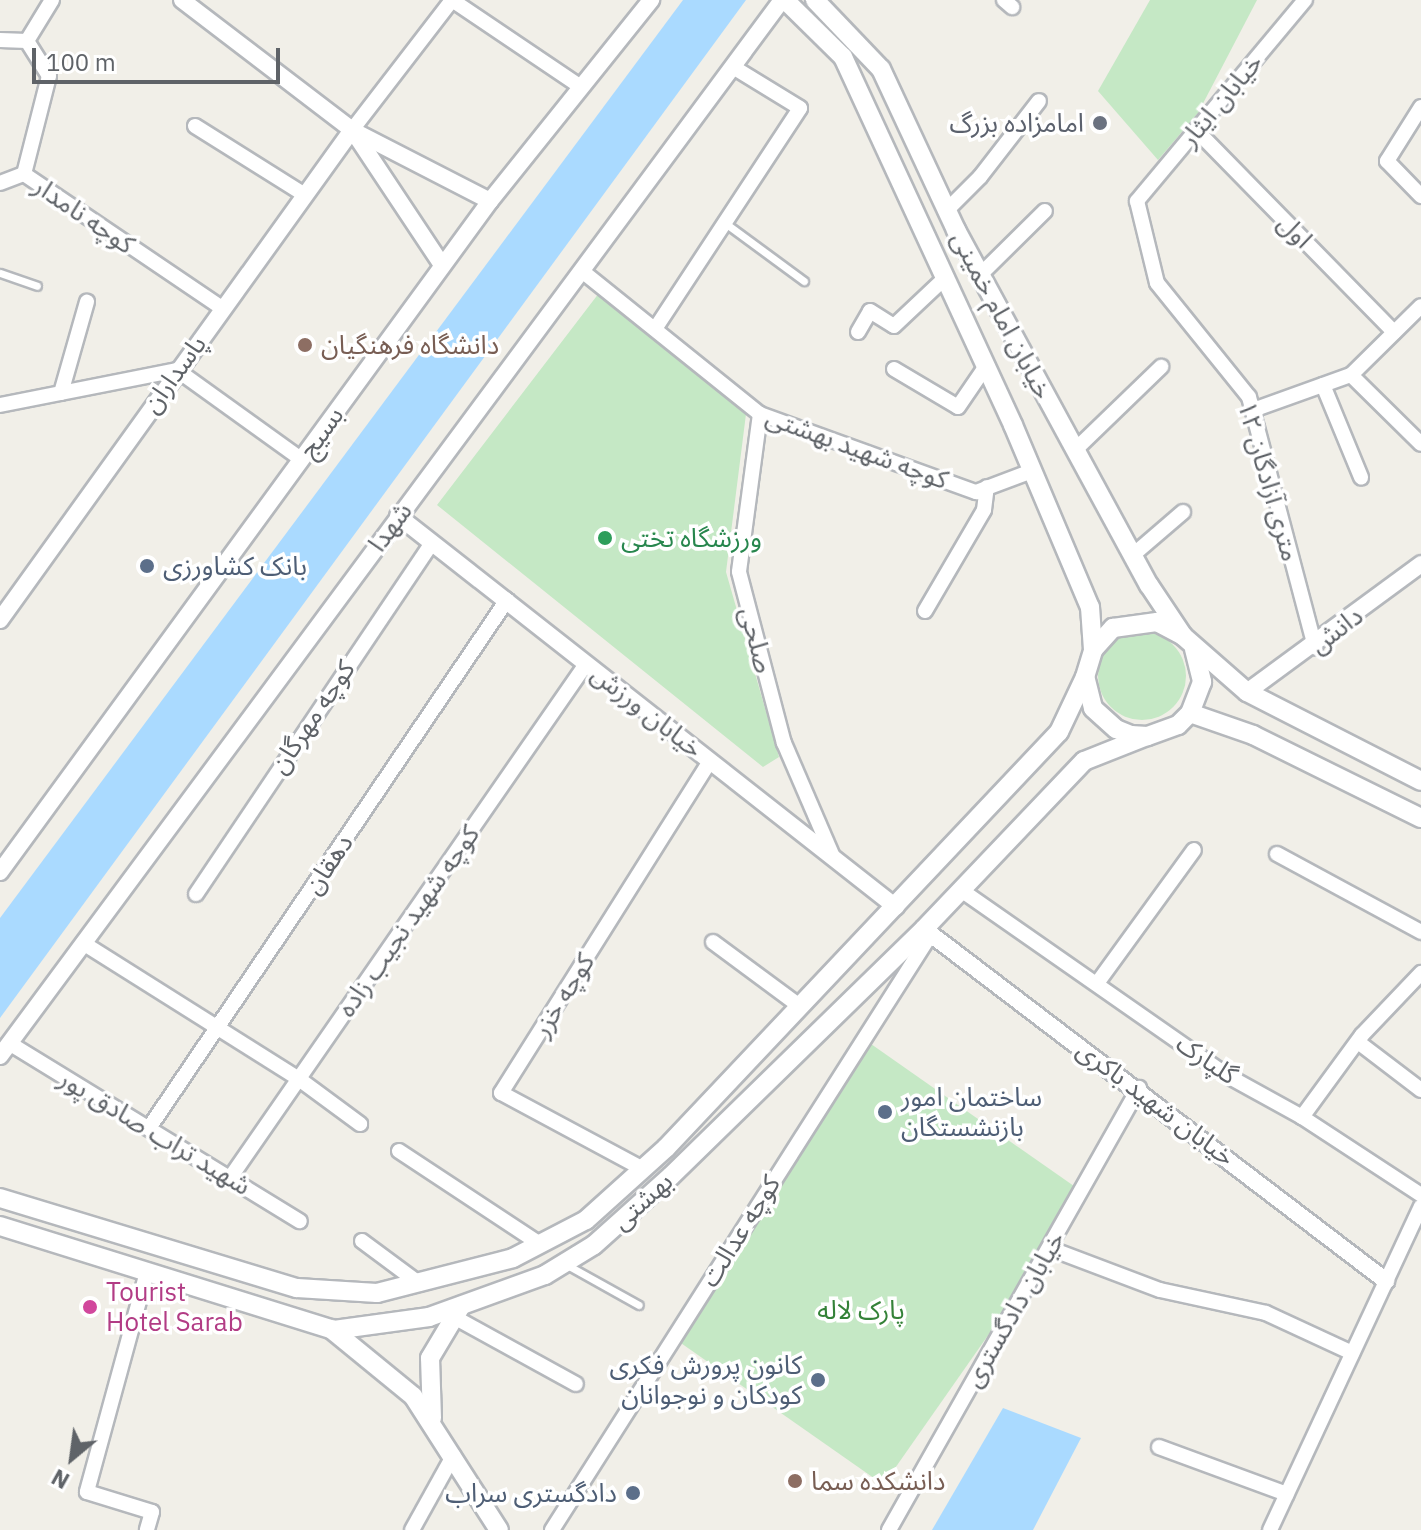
<!DOCTYPE html>
<html>
<head>
<meta charset="utf-8">
<style>
  body { margin:0 }
  #map { position:relative; width:1421px; height:1530px; overflow:hidden; background:#f1efe8; font-family:"IBM Plex Sans","Noto Sans Arabic",sans-serif }
  div>[style] { position:absolute }
  [style*='--x'] { left:calc(var(--x)*1px); top:calc(var(--y)*1px); width:calc(var(--w)*1px); rotate:calc(var(--a)*1deg) }
  .green>* { inset:0; background:#c5e8c5; transform-origin:0 0 }
  .round { border-radius:50% }
  .water>* { inset:0; background:#aadaff }
  .roads { filter:drop-shadow(2px 0 #b5b8bc) drop-shadow(-2px 0 #b5b8bc) drop-shadow(0 2px #b5b8bc) drop-shadow(0 -2px #b5b8bc) }
  .service>* { height:7px; margin:-3.5px; padding:0 3.5px; transform-origin:3.5px; border-radius:3.5px; background:#fff }
  .minor>* { height:14px; margin:-7px; padding:0 7px; transform-origin:7px; border-radius:7px; background:#fff }
  .tertiary>* { height:16px; margin:-8px; padding:0 8px; transform-origin:8px; border-radius:8px; background:#fff }
  .secondary>* { height:18px; margin:-9px; padding:0 9px; transform-origin:9px; border-radius:9px; background:#fff }
  .dots>* { width:22px; height:22px; translate:-50% -50%; box-sizing:border-box; border:4px solid #fff; border-radius:50% }
  span { translate:-50% -50%; white-space:nowrap; text-align:center; line-height:1.15; -webkit-text-stroke:7px #fff; paint-order:stroke }
  .street-label { font-size:26px; color:#5f6368 }
  .worship-label { font-size:26px; color:#5b616d }
  .right { translate:-100% -50%; text-align:right }
  .education-label { font-size:26px; color:#785e54 }
  .left { translate:0 -50%; text-align:left }
  .leisure-label { font-size:26px; color:#27864d }
  .service-label { font-size:26px; color:#4e5e75 }
  .hotel-label { font-size:26px; color:#b23c85 }
  .park-label { font-size:26px; color:#348238 }
  .north { position:absolute; left:32px; top:1418px; width:80px; height:80px; -webkit-text-stroke:6px #fff; paint-order:stroke; rotate:209deg; font-size:22px; font-weight:700; line-height:32px; text-align:center; color:#5f6368 }
  .north::after { content:''; display:block; margin:auto; width:28px; height:36px; background:#5f6368; clip-path:polygon(50% 0,100% 100%,50% 72%,0 100%) }
  .scale { position:absolute; left:32px; top:48px; width:248px; height:36px; box-sizing:border-box; border:4px solid #5f6368; border-top:0; padding-left:10px; font-size:24px; line-height:28px; white-space:nowrap; color:#5f6368; -webkit-text-stroke:6px #fff; paint-order:stroke }
</style>
</head>
<body>
<div id="map">
  <div class="green">
    <i style="clip-path:polygon(1150px 0,1257px 0,1198px 113px,1158px 160px,1098px 91px)"></i>
    <i style="clip-path:polygon(599px 293px,738px 398px,746px 414px,726px 572px,779px 757px,763px 767px,437px 505px)"></i>
    <i class="round" style="left:1098px;top:632px;width:88px;height:88px"></i>
    <i style="left:871px;top:1044px;width:263px;height:354px;rotate:35deg"></i>
  </div>
  <div class="water">
    <i style="clip-path:polygon(683px 0,746px 0,0 1018px,0 918px)"></i>
    <i style="clip-path:polygon(1003px 1408px,1081px 1438px,1033px 1530px,932px 1530px)"></i>
  </div>
  <div class="roads">
    <div class="service">
      <i style="--x:725;--y:223;--w:98;--a:36.3"></i>
      <i style="--x:0;--y:273;--w:39;--a:19"></i>
      <i style="--x:567;--y:1265;--w:82;--a:29.1"></i>
    </div>
    <div class="minor">
      <i style="--x:52;--y:0;--w:48;--a:121.4"></i>
      <i style="--x:27;--y:41;--w:41;--a:57.8"></i>
      <i style="--x:49;--y:76;--w:101;--a:104.3"></i>
      <i style="--x:24;--y:174;--w:239;--a:34.1"></i>
      <i style="--x:452;--y:0;--w:156;--a:34"></i>
      <i style="--x:1004;--y:0;--w:11;--a:41"></i>
      <i style="--x:1305;--y:0;--w:262;--a:129.9"></i>
      <i style="--x:1137;--y:201;--w:84;--a:76.3"></i>
      <i style="--x:1157;--y:283;--w:146;--a:51.1"></i>
      <i style="--x:1249;--y:397;--w:259;--a:75.2"></i>
      <i style="--x:0;--y:40;--w:27;--a:2"></i>
      <i style="--x:1421;--y:107;--w:64;--a:122.2"></i>
      <i style="--x:1387;--y:161;--w:49;--a:45.8"></i>
      <i style="--x:195;--y:126;--w:130;--a:32.1"></i>
      <i style="--x:352;--y:130;--w:164;--a:-52.4"></i>
      <i style="--x:1196;--y:130;--w:283;--a:45.6"></i>
      <i style="--x:0;--y:183;--w:26;--a:-21"></i>
      <i style="--x:947;--y:210;--w:47;--a:-45"></i>
      <i style="--x:980;--y:177;--w:96;--a:-52.2"></i>
      <i style="--x:582;--y:271;--w:228;--a:38.8"></i>
      <i style="--x:760;--y:414;--w:230;--a:19.9"></i>
      <i style="--x:976;--y:492;--w:60;--a:-20.6"></i>
      <i style="--x:980;--y:275;--w:91;--a:-44.6"></i>
      <i style="--x:655;--y:329;--w:264;--a:-56.7"></i>
      <i style="--x:800;--y:108;--w:79;--a:-148.5"></i>
      <i style="--x:858;--y:332;--w:24;--a:-60"></i>
      <i style="--x:870;--y:311;--w:28;--a:32"></i>
      <i style="--x:894;--y:326;--w:70;--a:-43.3"></i>
      <i style="--x:894;--y:369;--w:74;--a:30.7"></i>
      <i style="--x:958;--y:407;--w:50;--a:-55.7"></i>
      <i style="--x:1351;--y:375;--w:98;--a:44.6"></i>
      <i style="--x:1323;--y:385;--w:100;--a:67.6"></i>
      <i style="--x:61;--y:393;--w:95;--a:-74.1"></i>
      <i style="--x:0;--y:405;--w:180;--a:-11.2"></i>
      <i style="--x:177;--y:370;--w:153;--a:35.7"></i>
      <i style="--x:1253;--y:410;--w:104;--a:-19.7"></i>
      <i style="--x:1351;--y:375;--w:98;--a:-44.6"></i>
      <i style="--x:760;--y:414;--w:159;--a:97.6"></i>
      <i style="--x:739;--y:572;--w:177;--a:75.3"></i>
      <i style="--x:784;--y:743;--w:124;--a:66.7"></i>
      <i style="--x:1075;--y:450;--w:120;--a:-44"></i>
      <i style="--x:1133;--y:555;--w:66;--a:-40.7"></i>
      <i style="--x:925;--y:611;--w:117;--a:-59.7"></i>
      <i style="--x:984;--y:510;--w:23;--a:-83"></i>
      <i style="--x:1277;--y:854;--w:164;--a:28.4"></i>
      <i style="--x:961;--y:890;--w:323;--a:34.9"></i>
      <i style="--x:1226;--y:1075;--w:87;--a:28.9"></i>
      <i style="--x:1302;--y:1117;--w:142;--a:33.2"></i>
      <i style="--x:196;--y:894;--w:423;--a:-56.1"></i>
      <i style="--x:713;--y:942;--w:109;--a:36.5"></i>
      <i style="--x:83;--y:943;--w:255;--a:32.2"></i>
      <i style="--x:299;--y:1079;--w:76;--a:36.4"></i>
      <i style="--x:1098;--y:982;--w:163;--a:-54"></i>
      <i style="--x:1358;--y:1042;--w:79;--a:37.3"></i>
      <i style="--x:9;--y:1043;--w:341;--a:31.5"></i>
      <i style="--x:1302;--y:1117;--w:102;--a:-53.8"></i>
      <i style="--x:1362;--y:1035;--w:86;--a:-46.4"></i>
      <i style="--x:149;--y:1128;--w:638;--a:-55.86"></i>
      <i style="--x:399;--y:1151;--w:169;--a:33.4"></i>
      <i style="--x:643;--y:1169;--w:161;--a:-151.8"></i>
      <i style="--x:501;--y:1093;--w:392;--a:-57.8"></i>
      <i style="--x:230;--y:1178;--w:625;--a:-55.29"></i>
      <i style="--x:362;--y:1241;--w:72;--a:36.6"></i>
      <i style="--x:1054;--y:1250;--w:113;--a:20.7"></i>
      <i style="--x:1160;--y:1290;--w:108;--a:12.2"></i>
      <i style="--x:1266;--y:1313;--w:95;--a:24.9"></i>
      <i style="--x:147;--y:1272;--w:228;--a:105.3"></i>
      <i style="--x:87;--y:1492;--w:68;--a:17.1"></i>
      <i style="--x:152;--y:1512;--w:19;--a:106"></i>
      <i style="--x:454;--y:1317;--w:139;--a:28.8"></i>
      <i style="--x:1159;--y:1447;--w:136;--a:20.2"></i>
      <i style="--x:412;--y:1530;--w:85;--a:-61"></i>
      <i style="--x:552;--y:1530;--w:706;--a:-57.55"></i>
      <i style="--x:889;--y:1530;--w:508;--a:-60.51"></i>
      <i style="--x:1270;--y:1530;--w:357;--a:-65"></i>
    </div>
    <div class="tertiary">
      <i style="--x:182;--y:0;--w:214;--a:37.4"></i>
      <i style="--x:352;--y:130;--w:155;--a:27.2"></i>
      <i style="--x:353;--y:131;--w:161;--a:56.4"></i>
      <i style="--x:398;--y:516;--w:633;--a:38.14"></i>
      <i style="--x:0;--y:620;--w:603;--a:-54.31"></i>
      <i style="--x:1247;--y:692;--w:216;--a:-36.3"></i>
      <i style="--x:0;--y:872;--w:831;--a:-53.86"></i>
      <i style="--x:490;--y:201;--w:258;--a:-51.3"></i>
      <i style="--x:924;--y:929;--w:581;--a:37.3"></i>
      <i style="--x:0;--y:1056;--w:1314;--a:-53.48"></i>
    </div>
    <div class="secondary">
      <i style="--x:785;--y:0;--w:81;--a:44.5"></i>
      <i style="--x:843;--y:57;--w:405;--a:65.2"></i>
      <i style="--x:1013;--y:425;--w:198;--a:67.1"></i>
      <i style="--x:1090;--y:607;--w:43;--a:86"></i>
      <i style="--x:815;--y:0;--w:95;--a:46.3"></i>
      <i style="--x:881;--y:69;--w:178;--a:65"></i>
      <i style="--x:956;--y:230;--w:404;--a:61.5"></i>
      <i style="--x:1149;--y:585;--w:61;--a:56.3"></i>
      <i style="--x:1194;--y:649;--w:34;--a:76"></i>
      <i style="--x:1202;--y:682;--w:33;--a:111"></i>
      <i style="--x:1190;--y:713;--w:17;--a:135"></i>
      <i style="--x:1178;--y:725;--w:33;--a:160"></i>
      <i style="--x:1147;--y:736;--w:16;--a:-176"></i>
      <i style="--x:1131;--y:735;--w:16;--a:-158"></i>
      <i style="--x:1116;--y:729;--w:31;--a:-138"></i>
      <i style="--x:1093;--y:708;--w:32;--a:-104"></i>
      <i style="--x:1085;--y:677;--w:28;--a:-73"></i>
      <i style="--x:1093;--y:650;--w:30;--a:-48"></i>
      <i style="--x:1113;--y:628;--w:44;--a:-7.8"></i>
      <i style="--x:1157;--y:622;--w:30;--a:28"></i>
      <i style="--x:1183;--y:636;--w:85;--a:41.2"></i>
      <i style="--x:1247;--y:692;--w:195;--a:27.1"></i>
      <i style="--x:1190;--y:713;--w:67;--a:19.2"></i>
      <i style="--x:1253;--y:735;--w:187;--a:26.3"></i>
      <i style="--x:0;--y:1198;--w:310;--a:16.9"></i>
      <i style="--x:297;--y:1288;--w:80;--a:3.6"></i>
      <i style="--x:377;--y:1293;--w:140;--a:-14.4"></i>
      <i style="--x:513;--y:1258;--w:82;--a:-27.5"></i>
      <i style="--x:586;--y:1220;--w:108;--a:-42"></i>
      <i style="--x:666;--y:1148;--w:572;--a:-46.63"></i>
      <i style="--x:1059;--y:732;--w:61;--a:-64.7"></i>
      <i style="--x:0;--y:1226;--w:350;--a:17.3"></i>
      <i style="--x:334;--y:1330;--w:96;--a:-7.8"></i>
      <i style="--x:429;--y:1317;--w:123;--a:-19.9"></i>
      <i style="--x:545;--y:1275;--w:57;--a:-31.5"></i>
      <i style="--x:594;--y:1245;--w:103;--a:-41.9"></i>
      <i style="--x:671;--y:1176;--w:354;--a:-44.3"></i>
      <i style="--x:924;--y:929;--w:232;--a:-46.4"></i>
      <i style="--x:1084;--y:761;--w:68;--a:-21.6"></i>
      <i style="--x:331;--y:1329;--w:106;--a:39.3"></i>
      <i style="--x:413;--y:1396;--w:159;--a:57.3"></i>
      <i style="--x:432;--y:1418;--w:60;--a:-91.9"></i>
      <i style="--x:430;--y:1358;--w:61;--a:-59.2"></i>
    </div>
  </div>
  <div class="dots">
    <i style="left:1100px;top:123px;background:#6b7280"></i>
    <i style="left:305px;top:345px;background:#8d6e63"></i>
    <i style="left:605px;top:538px;background:#2e9e5b"></i>
    <i style="left:147px;top:566px;background:#5c6f8a"></i>
    <i style="left:885px;top:1112px;background:#5c6f8a"></i>
    <i style="left:90px;top:1307px;background:#d1479c"></i>
    <i style="left:818px;top:1380px;background:#5c6f8a"></i>
    <i style="left:795px;top:1481px;background:#8d6e63"></i>
    <i style="left:633px;top:1493px;background:#5c6f8a"></i>
  </div>
  <div class="street-label">
    <span style="left:1221px;top:100px;rotate:-50deg">خیابان ایثار</span>
    <span style="left:84px;top:215px;rotate:34deg">کوچه نامدار</span>
    <span style="left:1295px;top:231px;rotate:45deg">اول</span>
    <span style="left:1002px;top:315px;rotate:62deg">خیابان امام خمینی</span>
    <span style="left:174px;top:374px;rotate:-54deg">پاسداران</span>
    <span style="left:321px;top:432px;rotate:-54deg">بسیج</span>
    <span style="left:857px;top:448px;rotate:20deg">کوچه شهید بهشتی</span>
    <span style="left:1269px;top:481px;rotate:74deg">۱۲ متری آزادگان</span>
    <span style="left:390px;top:527px;rotate:-54deg">شهدا</span>
    <span style="left:1336px;top:630px;rotate:-37deg">دانش</span>
    <span style="left:757px;top:640px;rotate:75deg">صلحی</span>
    <span style="left:647px;top:711px;rotate:38deg">خیابان ورزش</span>
    <span style="left:312px;top:717px;rotate:-56deg">کوچه مهرگان</span>
    <span style="left:328px;top:864px;rotate:-56deg">دهقان</span>
    <span style="left:408px;top:921px;rotate:-55deg">کوچه شهید نجیب زاده</span>
    <span style="left:563px;top:995px;rotate:-58deg">کوچه خزر</span>
    <span style="left:1207px;top:1059px;rotate:34deg">گلپارک</span>
    <span style="left:1156px;top:1103px;rotate:37deg">خیابان شهید باکری</span>
    <span style="left:155px;top:1132px;rotate:31deg">شهید تراب صادق پور</span>
    <span style="left:642px;top:1201px;rotate:-42deg">بهشتی</span>
    <span style="left:740px;top:1231px;rotate:-58deg">کوچه عدالت</span>
    <span style="left:1014px;top:1309px;rotate:-60deg">خیابان دادگستری</span>
  </div>
  <div class="worship-label">
    <span class="right" style="left:1084px;top:123px">امامزاده بزرگ</span>
  </div>
  <div class="education-label">
    <span class="left" style="left:321px;top:345px">دانشگاه فرهنگیان</span>
    <span class="left" style="left:811px;top:1481px">دانشکده سما</span>
  </div>
  <div class="leisure-label">
    <span class="left" style="left:621px;top:538px">ورزشگاه تختی</span>
  </div>
  <div class="service-label">
    <span class="left" style="left:163px;top:566px">بانک کشاورزی</span>
    <span class="left" style="left:901px;top:1112px">ساختمان امور<br>بازنشستگان</span>
    <span class="right" style="left:802px;top:1380px">کانون پرورش فکری<br>کودکان و نوجوانان</span>
    <span class="right" style="left:617px;top:1493px">دادگستری سراب</span>
  </div>
  <div class="hotel-label">
    <span class="left" style="left:106px;top:1307px">Tourist<br>Hotel Sarab</span>
  </div>
  <div class="park-label">
    <span style="left:861px;top:1310px">پارک لاله</span>
  </div>
  <div class="north">N</div>
  <div class="scale">100 m</div>
</div>
</body>
</html>
